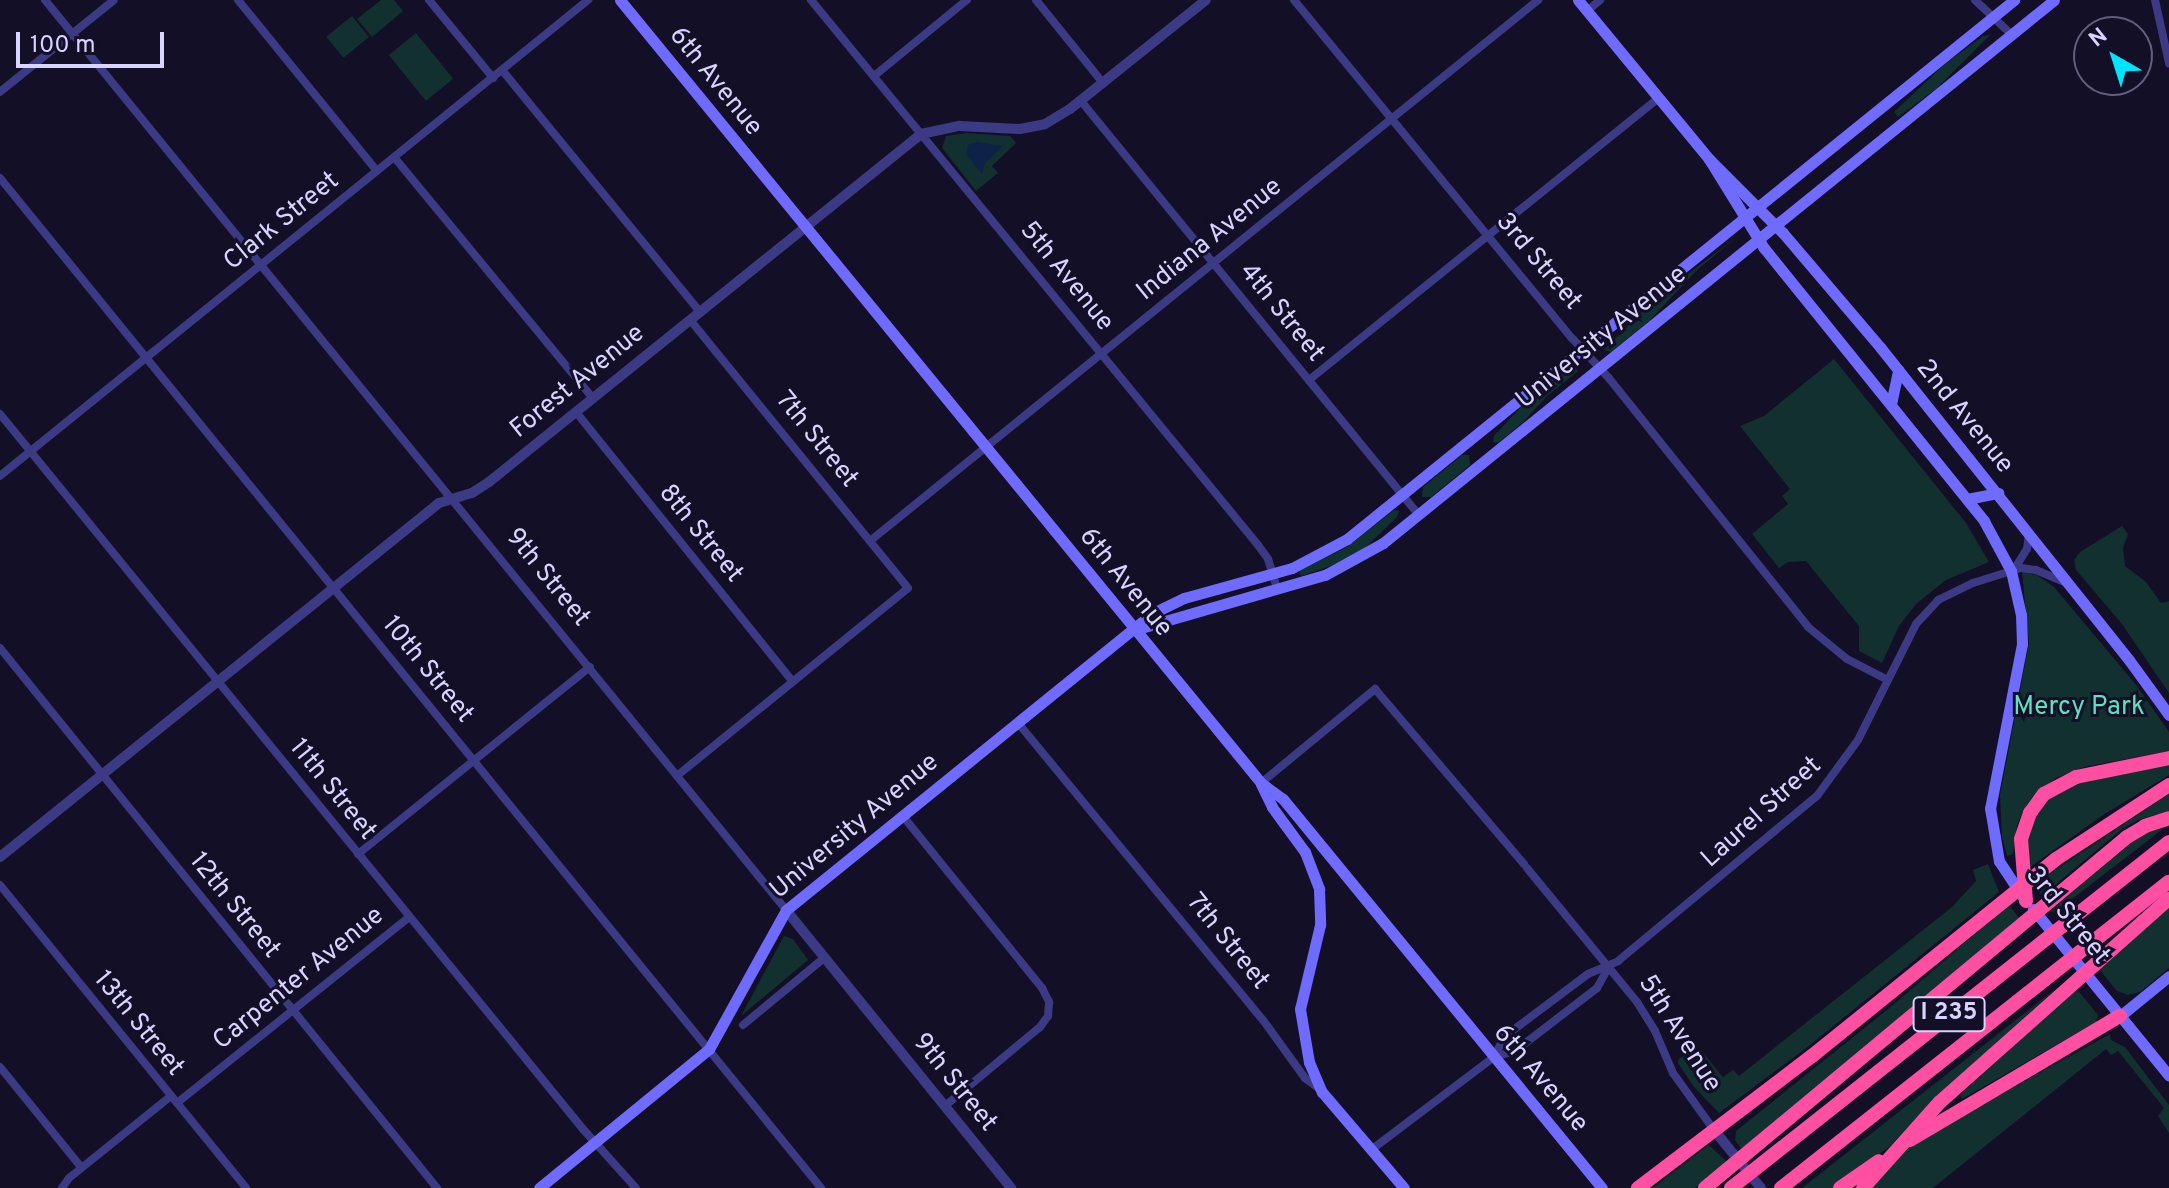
<!DOCTYPE html>
<html>
<head>
<meta charset="utf-8">
<style>
  body { margin:0 }
  #map { position:relative; width:2169px; height:1188px; overflow:hidden; background:#130f26; font-family:Overpass,sans-serif }
  div>[style] { position:absolute }
  [style*='--x'] { left:calc(var(--x)*1px); top:calc(var(--y)*1px); width:calc(var(--w)*1px); rotate:calc(var(--a)*1deg) }
  .green>* { inset:0; background:#12302f; transform-origin:0 0 }
  .water>* { inset:0; background:#0c2248 }
  .minor>* { height:8px; margin:-4px; padding:0 4px; transform-origin:4px; border-radius:4px; background:#3d3a85 }
  .tertiary>* { height:10px; margin:-5px; padding:0 5px; transform-origin:5px; border-radius:5px; background:#3d3a85 }
  .secondary>* { height:11px; margin:-5.5px; padding:0 5.5px; transform-origin:5.5px; border-radius:5.5px; background:#6f6bff }
  .motorway>* { height:14px; margin:-7px; padding:0 7px; transform-origin:7px; border-radius:7px; background:#ff4fa3 }
  span { translate:-50% -50%; white-space:nowrap; text-align:center; line-height:1.15; -webkit-text-stroke:6px #130f26; paint-order:stroke }
  .shield-label span { padding:2px 6px; background:#130f26; border:2px solid; border-radius:6px; -webkit-text-stroke-width:0 }
  .shield-label { font-size:24px; color:#d9d4ff; font-weight:700 }
  .street-label { font-size:26px; color:#d9d4ff }
  .park-label { font-size:26px; color:#5fe0c0 }
  .north { position:absolute; left:2073px; top:16px; width:80px; height:80px; box-sizing:border-box; background:#130f26; border:2px solid #625e7d; border-radius:50%; rotate:321deg; font-size:22px; font-weight:700; line-height:32px; text-align:center; color:#d9d4ff }
  .north::after { content:''; display:block; margin:auto; width:28px; height:36px; background:#00e5ff; clip-path:polygon(50% 0,100% 100%,50% 72%,0 100%) }
  .scale { position:absolute; left:16px; top:32px; width:148px; height:36px; box-sizing:border-box; border:4px solid #d9d4ff; border-top:0; padding-left:10px; font-size:24px; line-height:28px; white-space:nowrap; color:#d9d4ff; -webkit-text-stroke:6px #130f26; paint-order:stroke }
</style>
</head>
<body>
<div id="map">
  <div class="green">
    <i style="clip-path:polygon(381px 0,394px 0,403px 11px,372px 37px,357px 19px)"></i>
    <i style="left:352px;top:16px;width:27px;height:33px;rotate:51deg"></i>
    <i style="left:416px;top:33px;width:59px;height:35px;rotate:51deg"></i>
    <i style="clip-path:polygon(1990px 35px,1936px 89px,1898px 117px,1894px 112px,1945px 64px,1983px 36px)"></i>
    <i style="clip-path:polygon(966px 133px,1010px 136px,1016px 143px,992px 166px,998px 173px,976px 191px,942px 148px,946px 136px)"></i>
    <i style="clip-path:polygon(1738px 236px,1697px 270px,1650px 320px,1611px 352px,1604px 350px,1655px 299px)"></i>
    <i style="clip-path:polygon(1834px 359px,1966px 523px,1989px 562px,1946px 580px,1916px 604px,1899px 626px,1882px 663px,1859px 651px,1859px 626px,1806px 561px,1788px 562px,1779px 568px,1752px 534px,1788px 504px,1782px 496px,1790px 489px,1740px 426px,1764px 416px)"></i>
    <i style="clip-path:polygon(1572px 366px,1578px 368px,1577px 372px,1547px 396px,1523px 422px,1498px 443px,1493px 442px,1494px 436px,1521px 407px)"></i>
    <i style="clip-path:polygon(1462px 455px,1469px 455px,1470px 465px,1431px 497px,1422px 497px,1423px 487px)"></i>
    <i style="clip-path:polygon(1394px 510px,1399px 511px,1397px 517px,1365px 548px,1333px 565px,1301px 576px,1299px 571px,1347px 547px)"></i>
    <i style="clip-path:polygon(2122px 526px,2128px 534px,2123px 548px,2125px 566px,2146px 582px,2161px 603px,2169px 601px,2169px 693px,2122px 624px,2076px 570px,2074px 560px,2080px 552px)"></i>
    <i style="clip-path:polygon(2022px 572px,2037px 575px,2054px 587px,2137px 686px,2169px 732px,2169px 751px,2084px 767px,2056px 778px,2032px 797px,2023px 811px,2017px 825px,2013px 854px,2007px 856px,2002px 837px,2000px 795px,2029px 643px)"></i>
    <i style="clip-path:polygon(2169px 764px,2169px 775px,2103px 815px,2029px 868px,2027px 838px,2037px 814px,2049px 798px,2071px 785px)"></i>
    <i style="clip-path:polygon(2169px 794px,2169px 811px,2138px 820px,2122px 829px,2042px 896px,2035px 884px)"></i>
    <i style="clip-path:polygon(2168px 825px,2054px 913px,2051px 910px,2140px 836px)"></i>
    <i style="clip-path:polygon(1988px 864px,1999px 892px,1805px 1049px,1719px 1113px,1694px 1087px,1678px 1063px,1679px 1058px,1700px 1049px,1723px 1077px,1733px 1070px,1739px 1076px,1952px 907px,1976px 881px,1973px 870px)"></i>
    <i style="clip-path:polygon(2009px 905px,2019px 918px,1742px 1150px,1735px 1140px,1736px 1131px,1893px 1005px)"></i>
    <i style="clip-path:polygon(2169px 908px,2169px 968px,2140px 992px,2128px 995px,2117px 991px,2099px 969px)"></i>
    <i style="clip-path:polygon(784px 936px,793px 939px,808px 960px,741px 1016px)"></i>
    <i style="clip-path:polygon(2059px 986px,1935px 1098px,1889px 1147px,1832px 1188px,1802px 1188px)"></i>
    <i style="clip-path:polygon(2076px 988px,2098px 1015px,2096px 1022px,1962px 1099px,1960px 1095px)"></i>
    <i style="clip-path:polygon(2110px 1034px,2111px 1040px,2125px 1047px,2169px 1105px,2169px 1133px,2158px 1116px,2164px 1108px,2118px 1051px,2111px 1055px,2106px 1049px,1933px 1188px,1872px 1188px,1896px 1157px,1953px 1121px)"></i>
    <i style="clip-path:polygon(1709px 1145px,1727px 1162px,1695px 1188px,1653px 1188px)"></i>
  </div>
  <div class="water">
    <i style="clip-path:polygon(977px 142px,1003px 146px,985px 163px,982px 174px,966px 154px,968px 145px)"></i>
  </div>
  <div class="minor">
    <i style="--x:45;--y:0;--w:1174;--a:50.84"></i>
    <i style="--x:238;--y:0;--w:220;--a:50.9"></i>
    <i style="--x:429;--y:0;--w:101;--a:50.6"></i>
    <i style="--x:811;--y:0;--w:705;--a:50.64"></i>
    <i style="--x:1258;--y:545;--w:17;--a:54"></i>
    <i style="--x:1268;--y:559;--w:30;--a:73"></i>
    <i style="--x:1036;--y:0;--w:107;--a:51.1"></i>
    <i style="--x:1294;--y:0;--w:438;--a:50.6"></i>
    <i style="--x:1572;--y:338;--w:53;--a:47.3"></i>
    <i style="--x:1608;--y:377;--w:320;--a:51.3"></i>
    <i style="--x:1808;--y:627;--w:50;--a:39.4"></i>
    <i style="--x:1847;--y:659;--w:46;--a:27.1"></i>
    <i style="--x:1975;--y:0;--w:50;--a:43.4"></i>
    <i style="--x:2155;--y:0;--w:65;--a:77.5"></i>
    <i style="--x:1587;--y:11;--w:17;--a:-40"></i>
    <i style="--x:502;--y:70;--w:313;--a:50.7"></i>
    <i style="--x:874;--y:76;--w:120;--a:-39.3"></i>
    <i style="--x:0;--y:92;--w:146;--a:-38.9"></i>
    <i style="--x:1081;--y:101;--w:533;--a:50.79"></i>
    <i style="--x:394;--y:157;--w:313;--a:50.5"></i>
    <i style="--x:0;--y:178;--w:1302;--a:50.89"></i>
    <i style="--x:1309;--y:380;--w:449;--a:-38.9"></i>
    <i style="--x:576;--y:412;--w:346;--a:51.2"></i>
    <i style="--x:0;--y:414;--w:923;--a:50.81"></i>
    <i style="--x:583;--y:1129;--w:79;--a:48.1"></i>
    <i style="--x:0;--y:476;--w:757;--a:-38.99"></i>
    <i style="--x:870;--y:541;--w:860;--a:-39"></i>
    <i style="--x:2015;--y:568;--w:22;--a:-58"></i>
    <i style="--x:2027;--y:549;--w:15;--a:-82"></i>
    <i style="--x:0;--y:648;--w:695;--a:51.02"></i>
    <i style="--x:1018;--y:723;--w:385;--a:50.5"></i>
    <i style="--x:1263;--y:1020;--w:72;--a:54.1"></i>
    <i style="--x:1305;--y:1078;--w:21;--a:37"></i>
    <i style="--x:678;--y:775;--w:296;--a:-39.1"></i>
    <i style="--x:908;--y:588;--w:345;--a:-129.1"></i>
    <i style="--x:1261;--y:783;--w:148;--a:-39.5"></i>
    <i style="--x:1375;--y:689;--w:230;--a:49.6"></i>
    <i style="--x:902;--y:815;--w:223;--a:51"></i>
    <i style="--x:1042;--y:988;--w:16;--a:63"></i>
    <i style="--x:1049;--y:1002;--w:14;--a:94"></i>
    <i style="--x:1048;--y:1016;--w:14;--a:126"></i>
    <i style="--x:1040;--y:1027;--w:124;--a:140.3"></i>
    <i style="--x:358;--y:854;--w:298;--a:-38.9"></i>
    <i style="--x:1527;--y:868;--w:173;--a:50.6"></i>
    <i style="--x:1637;--y:1002;--w:34;--a:58"></i>
    <i style="--x:1655;--y:1031;--w:46;--a:66.8"></i>
    <i style="--x:1673;--y:1073;--w:70;--a:54.3"></i>
    <i style="--x:0;--y:885;--w:390;--a:50.9"></i>
    <i style="--x:743;--y:1025;--w:105;--a:-39.6"></i>
    <i style="--x:1494;--y:1057;--w:22;--a:-63"></i>
    <i style="--x:1504;--y:1037;--w:105;--a:-36.9"></i>
    <i style="--x:1588;--y:974;--w:33;--a:-23"></i>
    <i style="--x:1618;--y:961;--w:259;--a:-39.7"></i>
    <i style="--x:1817;--y:796;--w:69;--a:-53.8"></i>
    <i style="--x:1858;--y:740;--w:130;--a:-63.4"></i>
    <i style="--x:1916;--y:624;--w:33;--a:-47"></i>
    <i style="--x:1938;--y:600;--w:39;--a:-26"></i>
    <i style="--x:1973;--y:583;--w:50;--a:-17.4"></i>
    <i style="--x:2021;--y:568;--w:15;--a:8"></i>
    <i style="--x:2036;--y:570;--w:33;--a:23"></i>
    <i style="--x:0;--y:1067;--w:129;--a:51"></i>
    <i style="--x:177;--y:1103;--w:297;--a:-38.7"></i>
    <i style="--x:1371;--y:1150;--w:154;--a:-37.1"></i>
    <i style="--x:1494;--y:1057;--w:22;--a:-16"></i>
    <i style="--x:1515;--y:1051;--w:103;--a:-37.5"></i>
    <i style="--x:1597;--y:988;--w:23;--a:-61"></i>
    <i style="--x:62;--y:1188;--w:12;--a:-55"></i>
    <i style="--x:69;--y:1178;--w:131;--a:-38.8"></i>
  </div>
  <div class="tertiary">
    <i style="--x:0;--y:857;--w:564;--a:-38.88"></i>
    <i style="--x:439;--y:503;--w:34;--a:-17"></i>
    <i style="--x:472;--y:493;--w:20;--a:-33"></i>
    <i style="--x:489;--y:482;--w:555;--a:-38.85"></i>
    <i style="--x:921;--y:134;--w:40;--a:-12"></i>
    <i style="--x:960;--y:126;--w:60;--a:2.9"></i>
    <i style="--x:1020;--y:129;--w:25;--a:-11"></i>
    <i style="--x:1045;--y:124;--w:29;--a:-31"></i>
    <i style="--x:1070;--y:109;--w:174;--a:-38.7"></i>
    <i style="--x:786;--y:910;--w:358;--a:51"></i>
    <i style="--x:1714;--y:1130;--w:75;--a:51"></i>
  </div>
  <div class="secondary">
    <i style="--x:620;--y:0;--w:1012;--a:50.69"></i>
    <i style="--x:1261;--y:783;--w:27;--a:36"></i>
    <i style="--x:1283;--y:799;--w:503;--a:50.65"></i>
    <i style="--x:1578;--y:0;--w:206;--a:50.5"></i>
    <i style="--x:1709;--y:159;--w:105;--a:45"></i>
    <i style="--x:1783;--y:233;--w:150;--a:49.6"></i>
    <i style="--x:1880;--y:347;--w:400;--a:51.5"></i>
    <i style="--x:2129;--y:660;--w:68;--a:54"></i>
    <i style="--x:1709;--y:159;--w:105;--a:58.3"></i>
    <i style="--x:1764;--y:248;--w:351;--a:51.1"></i>
    <i style="--x:1984;--y:521;--w:57;--a:61.6"></i>
    <i style="--x:2011;--y:571;--w:45;--a:77.2"></i>
    <i style="--x:2021;--y:615;--w:29;--a:88"></i>
    <i style="--x:2022;--y:644;--w:167;--a:101"></i>
    <i style="--x:1990;--y:808;--w:54;--a:80.4"></i>
    <i style="--x:1999;--y:861;--w:42;--a:56.7"></i>
    <i style="--x:1891;--y:404;--w:35;--a:-78"></i>
    <i style="--x:1967;--y:499;--w:32;--a:-11"></i>
    <i style="--x:1134;--y:630;--w:199;--a:-16.1"></i>
    <i style="--x:1325;--y:575;--w:66;--a:-28.9"></i>
    <i style="--x:1383;--y:543;--w:863;--a:-38.98"></i>
    <i style="--x:1261;--y:784;--w:25;--a:64"></i>
    <i style="--x:1272;--y:807;--w:56;--a:53.7"></i>
    <i style="--x:1305;--y:852;--w:40;--a:69"></i>
    <i style="--x:1319;--y:889;--w:36;--a:88"></i>
    <i style="--x:1320;--y:925;--w:86;--a:103.4"></i>
    <i style="--x:1300;--y:1009;--w:54;--a:80.4"></i>
    <i style="--x:1309;--y:1062;--w:33;--a:67"></i>
    <i style="--x:1322;--y:1092;--w:126;--a:49.5"></i>
    <i style="--x:2033;--y:909;--w:215;--a:50.8"></i>
    <i style="--x:2120;--y:1016;--w:63;--a:-39.2"></i>
    <i style="--x:539;--y:1188;--w:220;--a:-39.3"></i>
    <i style="--x:709;--y:1049;--w:159;--a:-61"></i>
    <i style="--x:786;--y:910;--w:470;--a:-39"></i>
    <i style="--x:1151;--y:614;--w:37;--a:-26"></i>
    <i style="--x:1184;--y:598;--w:112;--a:-15.5"></i>
    <i style="--x:1292;--y:568;--w:62;--a:-27.8"></i>
    <i style="--x:1347;--y:539;--w:858;--a:-38.94"></i>
  </div>
  <div class="motorway">
    <i style="--x:2026;--y:901;--w:62;--a:-94.6"></i>
    <i style="--x:2021;--y:839;--w:28;--a:-71"></i>
    <i style="--x:2030;--y:813;--w:24;--a:-54"></i>
    <i style="--x:2044;--y:794;--w:36;--a:-28"></i>
    <i style="--x:2076;--y:777;--w:95;--a:-11.5"></i>
    <i style="--x:1910;--y:1140;--w:244;--a:-30.6"></i>
    <i style="--x:1638;--y:1188;--w:218;--a:-37.2"></i>
    <i style="--x:1812;--y:1056;--w:314;--a:-38.9"></i>
    <i style="--x:2056;--y:859;--w:135;--a:-33.2"></i>
    <i style="--x:1705;--y:1188;--w:549;--a:-39.75"></i>
    <i style="--x:2127;--y:837;--w:21;--a:-31"></i>
    <i style="--x:2145;--y:826;--w:25;--a:-18"></i>
    <i style="--x:1731;--y:1188;--w:558;--a:-38.31"></i>
    <i style="--x:1781;--y:1188;--w:494;--a:-38.3"></i>
    <i style="--x:1840;--y:1188;--w:47;--a:-34.7"></i>
    <i style="--x:1863;--y:1188;--w:115;--a:-48.2"></i>
    <i style="--x:1940;--y:1102;--w:306;--a:-41.6"></i>
  </div>
  <div class="shield-label">
    <span style="left:1949px;top:1014px">I 235</span>
  </div>
  <div class="street-label">
    <span style="left:715px;top:82px;rotate:51deg">6th Avenue</span>
    <span style="left:282px;top:222px;rotate:-39deg">Clark Street</span>
    <span style="left:1210px;top:240px;rotate:-39deg">Indiana Avenue</span>
    <span style="left:1538px;top:262px;rotate:50deg">3rd Street</span>
    <span style="left:1066px;top:277px;rotate:51deg">5th Avenue</span>
    <span style="left:1281px;top:313px;rotate:51deg">4th Street</span>
    <span style="left:1602px;top:338px;rotate:-39deg">University Avenue</span>
    <span style="left:578px;top:382px;rotate:-39deg">Forest Avenue</span>
    <span style="left:1964px;top:417px;rotate:51deg">2nd Avenue</span>
    <span style="left:816px;top:440px;rotate:51deg">7th Street</span>
    <span style="left:700px;top:534px;rotate:51deg">8th Street</span>
    <span style="left:547px;top:578px;rotate:51deg">9th Street</span>
    <span style="left:1125px;top:583px;rotate:51deg">6th Avenue</span>
    <span style="left:427px;top:670px;rotate:51deg">10th Street</span>
    <span style="left:332px;top:790px;rotate:51deg">11th Street</span>
    <span style="left:1762px;top:813px;rotate:-42deg">Laurel Street</span>
    <span style="left:855px;top:827px;rotate:-40deg">University Avenue</span>
    <span style="left:234px;top:906px;rotate:51deg">12th Street</span>
    <span style="left:2067px;top:916px;rotate:51deg">3rd Street</span>
    <span style="left:1227px;top:942px;rotate:51deg">7th Street</span>
    <span style="left:299px;top:979px;rotate:-39deg">Carpenter Avenue</span>
    <span style="left:138px;top:1024px;rotate:51deg">13th Street</span>
    <span style="left:1679px;top:1034px;rotate:58deg">5th Avenue</span>
    <span style="left:1540px;top:1079px;rotate:50deg">6th Avenue</span>
    <span style="left:954px;top:1083px;rotate:51deg">9th Street</span>
  </div>
  <div class="park-label">
    <span style="left:2079px;top:708px">Mercy Park</span>
  </div>
  <div class="north">N</div>
  <div class="scale">100 m</div>
</div>
</body>
</html>
